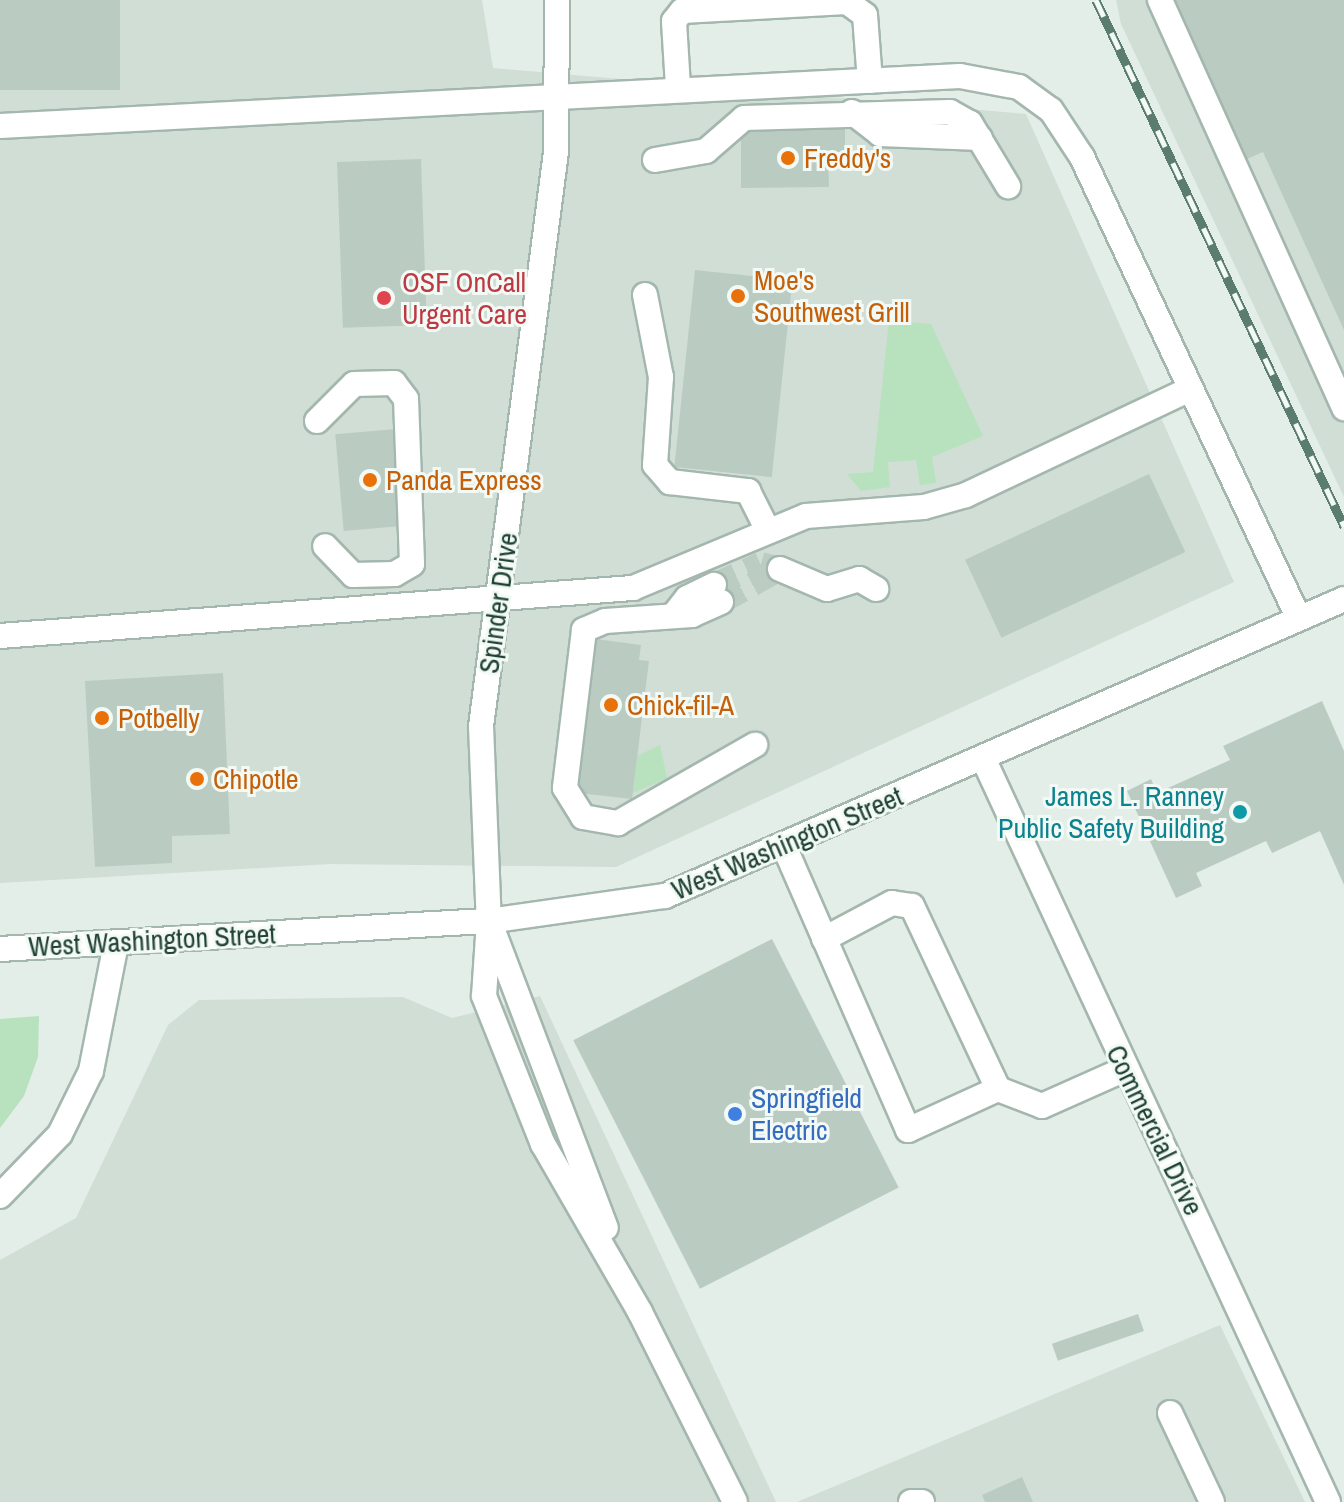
<!DOCTYPE html>
<html>
<head>
<meta charset="utf-8">
<style>
  body { margin:0 }
  #map { position:relative; width:1344px; height:1502px; overflow:hidden; background:#e2eee7; font-family:"Archivo Narrow",sans-serif }
  div>[style] { position:absolute }
  [style*='--x'] { left:calc(var(--x)*1px); top:calc(var(--y)*1px); width:calc(var(--w)*1px); rotate:calc(var(--a)*1deg) }
  .built>* { inset:0; background:#d0ded6 }
  .green>* { inset:0; background:#b8e2bd }
  .building>* { inset:0; background:#baccc2; transform-origin:0 0 }
  .minor-tunnel>* { height:24px; margin-top:-12px; transform-origin:0; background:repeating-linear-gradient(90deg,#bbccc3 0 24px,transparent 0 36px) }
  .roads { filter:drop-shadow(2px 0 #a4b7ae) drop-shadow(-2px 0 #a4b7ae) drop-shadow(0 2px #a4b7ae) drop-shadow(0 -2px #a4b7ae) }
  .minor>* { height:24px; margin:-12px; padding:0 12px; transform-origin:12px; border-radius:12px; background:#fff }
  .rail>* { height:9px; margin-top:-4.5px; transform-origin:0; background:repeating-linear-gradient(90deg,#f3faf6 0 18px,#5a7d6f 0 36px); box-sizing:border-box; border-block:2px solid #5a7d6f }
  .dots>* { width:22px; height:22px; translate:-50% -50%; box-sizing:border-box; border:4px solid #f3faf6; border-radius:50% }
  span { translate:-50% -50%; white-space:nowrap; text-align:center; line-height:1.15; -webkit-text-stroke:6px #f3faf6; paint-order:stroke }
  .food-label { font-size:28px; color:#c56008 }
  .left { translate:0 -50%; text-align:left }
  .health-label { font-size:28px; color:#be3a42 }
  .street-label { font-size:28px; color:#204234 }
  .culture-label { font-size:28px; color:#0d838f }
  .right { translate:-100% -50%; text-align:right }
  .shop-label { font-size:28px; color:#366cbe }
</style>
</head>
<body>
<div id="map">
  <div class="built">
    <i style="clip-path:polygon(0 0,482px 0,493px 68px,1026px 114px,1234px 582px,616px 867px,330px 864px,0 883px)"></i>
    <i style="clip-path:polygon(1116px 0,1344px 0,1344px 497px,1121px 24px)"></i>
    <i style="clip-path:polygon(540px 996px,776px 1502px,0 1502px,0 1260px,76px 1218px,168px 1025px,199px 1000px,403px 997px,452px 1018px)"></i>
    <i style="clip-path:polygon(1220px 1325px,1305px 1502px,797px 1502px)"></i>
  </div>
  <div class="green">
    <i style="clip-path:polygon(889px 320px,931px 324px,983px 436px,932px 457px,936px 483px,920px 485px,916px 460px,888px 462px,890px 487px,861px 491px,847px 474px,873px 472px)"></i>
    <i style="clip-path:polygon(660px 745px,667px 778px,633px 793px,637px 756px)"></i>
    <i style="clip-path:polygon(39px 1016px,38px 1057px,24px 1096px,0 1128px,0 1019px)"></i>
  </div>
  <div class="building">
    <i style="left:0;top:0;width:120px;height:90px"></i>
    <i style="clip-path:polygon(1175px 0,1344px 0,1344px 330px,1263px 152px,1247px 159px)"></i>
    <i style="clip-path:polygon(845px 123px,845px 152px,828px 152px,829px 187px,741px 188px,741px 124px)"></i>
    <i style="left:421px;top:159px;width:166px;height:84px;rotate:88deg"></i>
    <i style="left:695px;top:270px;width:98px;height:198px;rotate:6deg"></i>
    <i style="left:396px;top:429px;width:97px;height:61px;rotate:85deg"></i>
    <i style="left:1149px;top:474px;width:86px;height:203px;rotate:65deg"></i>
    <i style="clip-path:polygon(596px 639px,641px 645px,639px 660px,649px 661px,632px 799px,569px 792px,585px 657px,593px 657px)"></i>
    <i style="clip-path:polygon(223px 673px,230px 834px,172px 836px,172px 863px,95px 867px,85px 681px)"></i>
    <i style="clip-path:polygon(1322px 701px,1344px 751px,1344px 885px,1320px 831px,1272px 853px,1266px 841px,1196px 873px,1202px 886px,1176px 898px,1127px 791px,1151px 779px,1157px 793px,1230px 760px,1223px 746px)"></i>
    <i style="left:772px;top:939px;width:279px;height:223px;rotate:63deg"></i>
    <i style="left:1138px;top:1314px;width:18px;height:91px;rotate:71deg"></i>
    <i style="clip-path:polygon(1022px 1477px,1033px 1502px,985px 1502px,982px 1495px)"></i>
  </div>
  <div class="minor-tunnel">
    <i style="--x:714;--y:585;--w:51;--a:-24.1"></i>
    <i style="--x:761;--y:564;--w:20;--a:15"></i>
    <i style="--x:721;--y:602;--w:68;--a:-29.2"></i>
  </div>
  <div class="roads">
    <div class="minor">
      <i style="--x:557;--y:0;--w:152;--a:90.4"></i>
      <i style="--x:556;--y:152;--w:579;--a:97.44"></i>
      <i style="--x:481;--y:726;--w:195;--a:87.7"></i>
      <i style="--x:489;--y:921;--w:75;--a:93.8"></i>
      <i style="--x:484;--y:996;--w:159;--a:68.3"></i>
      <i style="--x:543;--y:1144;--w:194;--a:60"></i>
      <i style="--x:640;--y:1312;--w:212;--a:63.4"></i>
      <i style="--x:1160;--y:0;--w:448;--a:65.7"></i>
      <i style="--x:678;--y:87;--w:66;--a:-93.5"></i>
      <i style="--x:674;--y:21;--w:13;--a:-51"></i>
      <i style="--x:682;--y:11;--w:165;--a:-3.1"></i>
      <i style="--x:847;--y:2;--w:22;--a:36"></i>
      <i style="--x:865;--y:15;--w:66;--a:85.7"></i>
      <i style="--x:852;--y:112;--w:36;--a:38"></i>
      <i style="--x:880;--y:134;--w:100;--a:2.3"></i>
      <i style="--x:0;--y:126;--w:961;--a:-2.98"></i>
      <i style="--x:960;--y:76;--w:60;--a:10.6"></i>
      <i style="--x:1019;--y:87;--w:39;--a:36"></i>
      <i style="--x:1051;--y:110;--w:56;--a:56.6"></i>
      <i style="--x:1082;--y:157;--w:510;--a:64.84"></i>
      <i style="--x:655;--y:160;--w:52;--a:-10"></i>
      <i style="--x:706;--y:151;--w:50;--a:-41"></i>
      <i style="--x:744;--y:118;--w:206;--a:-1.7"></i>
      <i style="--x:950;--y:112;--w:23;--a:29"></i>
      <i style="--x:970;--y:123;--w:74;--a:58.9"></i>
      <i style="--x:645;--y:295;--w:84;--a:79"></i>
      <i style="--x:661;--y:377;--w:88;--a:93.9"></i>
      <i style="--x:655;--y:465;--w:23;--a:49"></i>
      <i style="--x:670;--y:482;--w:79;--a:6.6"></i>
      <i style="--x:748;--y:491;--w:45;--a:63.4"></i>
      <i style="--x:317;--y:421;--w:52;--a:-45"></i>
      <i style="--x:354;--y:384;--w:40;--a:-1.4"></i>
      <i style="--x:394;--y:383;--w:20;--a:53"></i>
      <i style="--x:406;--y:399;--w:165;--a:87.9"></i>
      <i style="--x:412;--y:564;--w:20;--a:150"></i>
      <i style="--x:395;--y:574;--w:42;--a:178.6"></i>
      <i style="--x:353;--y:575;--w:40;--a:-134"></i>
      <i style="--x:780;--y:569;--w:51;--a:23.1"></i>
      <i style="--x:827;--y:589;--w:34;--a:-17"></i>
      <i style="--x:859;--y:579;--w:20;--a:30"></i>
      <i style="--x:721;--y:602;--w:32;--a:156"></i>
      <i style="--x:692;--y:615;--w:87;--a:176.1"></i>
      <i style="--x:605;--y:621;--w:23;--a:157"></i>
      <i style="--x:584;--y:630;--w:159;--a:96.9"></i>
      <i style="--x:565;--y:788;--w:34;--a:58"></i>
      <i style="--x:583;--y:817;--w:36;--a:10"></i>
      <i style="--x:618;--y:823;--w:158;--a:-29.7"></i>
      <i style="--x:673;--y:616;--w:23;--a:-52"></i>
      <i style="--x:687;--y:598;--w:30;--a:-26"></i>
      <i style="--x:0;--y:636;--w:635;--a:-4.34"></i>
      <i style="--x:633;--y:588;--w:187;--a:-22.6"></i>
      <i style="--x:806;--y:516;--w:118;--a:-4.4"></i>
      <i style="--x:924;--y:507;--w:44;--a:-15.9"></i>
      <i style="--x:966;--y:495;--w:246;--a:-25.3"></i>
      <i style="--x:983;--y:758;--w:820;--a:65.12"></i>
      <i style="--x:784;--y:846;--w:310;--a:66.4"></i>
      <i style="--x:908;--y:1130;--w:99;--a:-24.5"></i>
      <i style="--x:998;--y:1089;--w:47;--a:21.1"></i>
      <i style="--x:1042;--y:1106;--w:91;--a:-24"></i>
      <i style="--x:490;--y:923;--w:326;--a:69.2"></i>
      <i style="--x:824;--y:939;--w:77;--a:-27.9"></i>
      <i style="--x:892;--y:903;--w:20;--a:9"></i>
      <i style="--x:912;--y:906;--w:202;--a:64.8"></i>
      <i style="--x:0;--y:949;--w:490;--a:-3.3"></i>
      <i style="--x:489;--y:921;--w:178;--a:-8.1"></i>
      <i style="--x:665;--y:896;--w:741;--a:-23.62"></i>
      <i style="--x:0;--y:1196;--w:86;--a:-45.9"></i>
      <i style="--x:60;--y:1134;--w:70;--a:-63.8"></i>
      <i style="--x:91;--y:1071;--w:130;--a:-78.9"></i>
      <i style="--x:1170;--y:1413;--w:98;--a:64.7"></i>
      <i style="--x:911;--y:1502;--w:11;--a:0"></i>
    </div>
  </div>
  <div class="rail">
    <i style="--x:1096;--y:0;--w:582;--a:64.76"></i>
  </div>
  <div class="dots">
    <i style="left:788px;top:158px;background:#e8710a"></i>
    <i style="left:738px;top:296px;background:#e8710a"></i>
    <i style="left:384px;top:298px;background:#e0444e"></i>
    <i style="left:370px;top:480px;background:#e8710a"></i>
    <i style="left:611px;top:705px;background:#e8710a"></i>
    <i style="left:102px;top:718px;background:#e8710a"></i>
    <i style="left:197px;top:779px;background:#e8710a"></i>
    <i style="left:1240px;top:812px;background:#0f9aa8"></i>
    <i style="left:735px;top:1114px;background:#3f7fe0"></i>
  </div>
  <div class="food-label">
    <span class="left" style="left:804px;top:158px">Freddy's</span>
    <span class="left" style="left:754px;top:296px">Moe's<br>Southwest Grill</span>
    <span class="left" style="left:386px;top:480px">Panda Express</span>
    <span class="left" style="left:627px;top:705px">Chick-fil-A</span>
    <span class="left" style="left:118px;top:718px">Potbelly</span>
    <span class="left" style="left:213px;top:779px">Chipotle</span>
  </div>
  <div class="health-label">
    <span class="left" style="left:402px;top:298px">OSF OnCall<br>Urgent Care</span>
  </div>
  <div class="street-label">
    <span style="left:498px;top:603px;rotate:-82deg">Spinder Drive</span>
    <span style="left:787px;top:843px;rotate:-23deg">West Washington Street</span>
    <span style="left:152px;top:940px;rotate:-3deg">West Washington Street</span>
    <span style="left:1155px;top:1130px;rotate:64deg">Commercial Drive</span>
  </div>
  <div class="culture-label">
    <span class="right" style="left:1224px;top:812px">James L. Ranney<br>Public Safety Building</span>
  </div>
  <div class="shop-label">
    <span class="left" style="left:751px;top:1114px">Springfield<br>Electric</span>
  </div>
</div>
</body>
</html>
